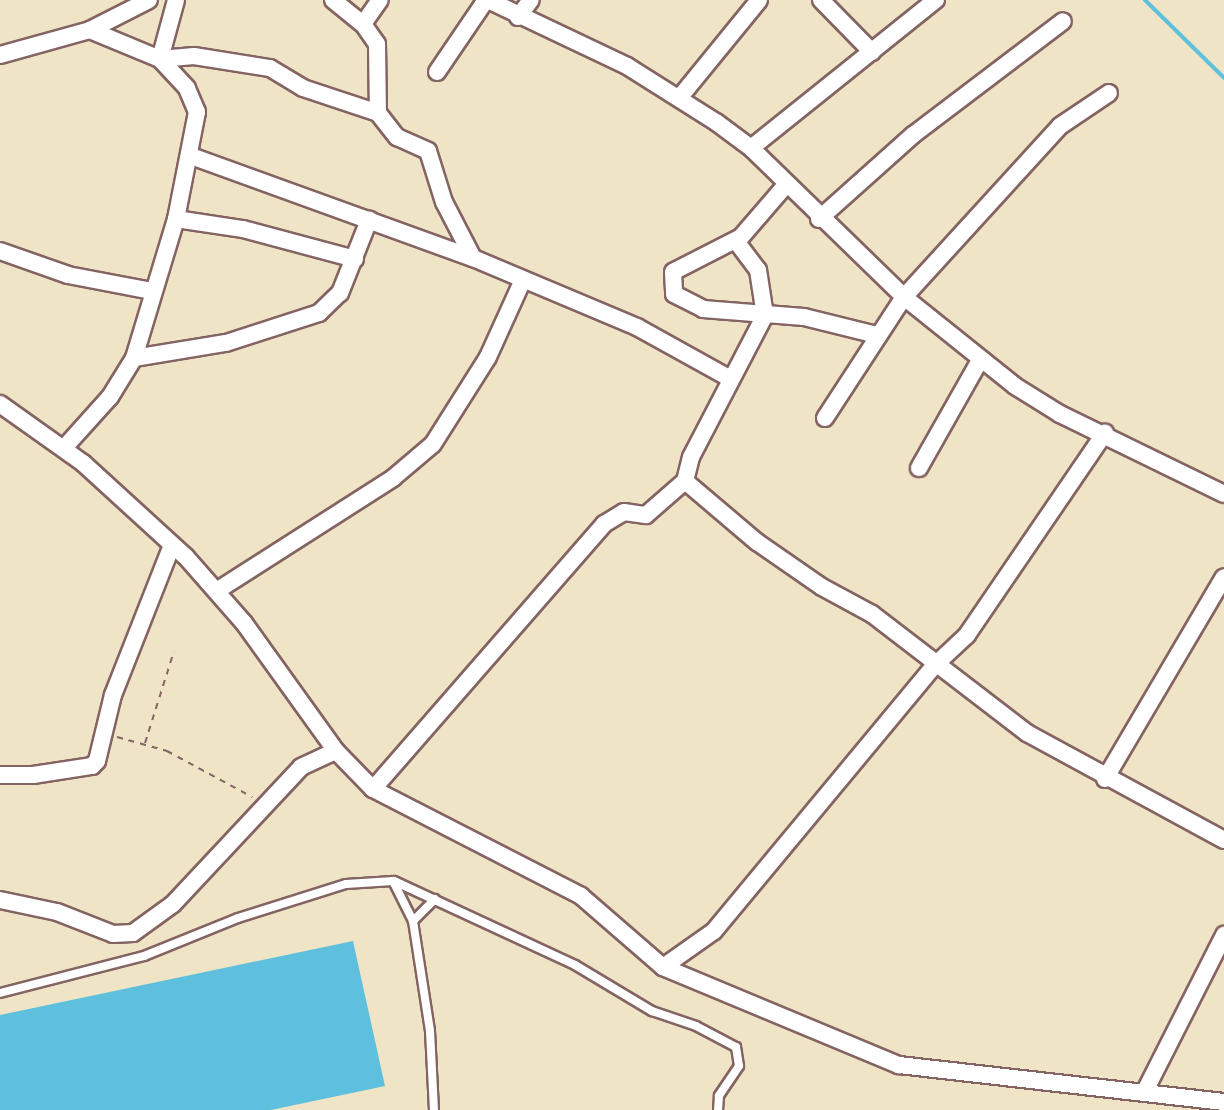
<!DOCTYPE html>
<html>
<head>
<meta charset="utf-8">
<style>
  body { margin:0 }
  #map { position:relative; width:1224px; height:1110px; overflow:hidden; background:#f0e4c7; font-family:"Libre Bodoni",serif }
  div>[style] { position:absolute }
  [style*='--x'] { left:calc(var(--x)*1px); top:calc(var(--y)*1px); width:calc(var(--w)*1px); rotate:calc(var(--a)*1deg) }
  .water>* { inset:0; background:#5ec0dd }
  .stream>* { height:4px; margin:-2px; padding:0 2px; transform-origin:2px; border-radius:2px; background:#5ec0dd }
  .path>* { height:2px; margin-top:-1px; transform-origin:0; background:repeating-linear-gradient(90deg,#846462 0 6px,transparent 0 12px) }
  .roads { filter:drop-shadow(2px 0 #846462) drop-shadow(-2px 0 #846462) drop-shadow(0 2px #846462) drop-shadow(0 -2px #846462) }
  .service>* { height:8px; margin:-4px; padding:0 4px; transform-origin:4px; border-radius:4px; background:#fff }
  .minor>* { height:16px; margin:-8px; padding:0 8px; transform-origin:8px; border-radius:8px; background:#fff }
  span { translate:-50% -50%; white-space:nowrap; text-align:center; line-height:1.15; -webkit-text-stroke:8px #fdfcf7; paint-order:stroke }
</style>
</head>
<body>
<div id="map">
  <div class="water">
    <i style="clip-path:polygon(353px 941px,385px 1086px,271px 1110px,0 1110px,0 1015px)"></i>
  </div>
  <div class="stream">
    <i style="--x:1145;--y:0;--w:111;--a:44.6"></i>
  </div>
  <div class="path">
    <i style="--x:117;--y:737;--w:52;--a:15.6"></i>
    <i style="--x:167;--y:751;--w:97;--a:28.4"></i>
    <i style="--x:145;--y:743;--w:96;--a:-72.5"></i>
  </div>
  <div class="roads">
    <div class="service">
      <i style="--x:394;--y:881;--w:200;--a:24.9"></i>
      <i style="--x:575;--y:965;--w:90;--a:30.9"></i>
      <i style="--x:652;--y:1011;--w:46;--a:18.8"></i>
      <i style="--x:696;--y:1026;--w:45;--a:27.7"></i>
      <i style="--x:736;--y:1047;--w:19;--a:81"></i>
      <i style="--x:739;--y:1066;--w:36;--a:124"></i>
      <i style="--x:719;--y:1096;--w:14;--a:94"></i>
      <i style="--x:413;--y:921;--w:31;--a:-45"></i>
      <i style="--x:0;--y:993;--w:149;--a:-14.4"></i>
      <i style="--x:144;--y:956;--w:101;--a:-22"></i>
      <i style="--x:238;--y:918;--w:113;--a:-17.5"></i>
      <i style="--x:346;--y:884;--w:47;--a:-3.7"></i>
      <i style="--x:393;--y:881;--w:45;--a:63.4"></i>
      <i style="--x:413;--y:921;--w:111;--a:81.2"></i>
      <i style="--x:430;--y:1031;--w:79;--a:87.1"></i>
    </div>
    <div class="minor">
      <i style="--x:333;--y:0;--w:38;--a:39"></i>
      <i style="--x:363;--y:24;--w:24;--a:55"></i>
      <i style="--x:377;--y:44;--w:69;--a:89.2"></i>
      <i style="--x:488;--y:0;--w:154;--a:25.4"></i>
      <i style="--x:627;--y:66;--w:105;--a:32.2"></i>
      <i style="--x:716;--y:122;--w:44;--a:36.6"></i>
      <i style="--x:751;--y:148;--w:214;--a:44.2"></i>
      <i style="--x:904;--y:297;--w:142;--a:38.7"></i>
      <i style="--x:1015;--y:386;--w:53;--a:31.9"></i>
      <i style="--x:1060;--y:414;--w:182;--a:26"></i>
      <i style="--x:821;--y:0;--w:73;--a:45.6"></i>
      <i style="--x:518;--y:17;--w:21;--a:-53"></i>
      <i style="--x:363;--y:24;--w:29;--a:-55"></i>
      <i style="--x:90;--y:30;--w:76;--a:22.5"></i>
      <i style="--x:160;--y:59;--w:34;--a:-5"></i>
      <i style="--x:194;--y:56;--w:77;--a:9"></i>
      <i style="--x:270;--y:68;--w:39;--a:31"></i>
      <i style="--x:303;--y:88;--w:79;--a:18.4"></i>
      <i style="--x:378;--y:113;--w:31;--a:52"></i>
      <i style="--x:397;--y:137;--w:34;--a:24"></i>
      <i style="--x:428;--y:151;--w:53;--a:72.6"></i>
      <i style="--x:444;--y:202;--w:63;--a:62.6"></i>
      <i style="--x:0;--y:55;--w:93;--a:-15.5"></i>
      <i style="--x:90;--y:30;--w:66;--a:-27"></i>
      <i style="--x:437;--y:72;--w:87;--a:-55.8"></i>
      <i style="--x:680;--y:97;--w:125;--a:-50.8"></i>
      <i style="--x:751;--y:148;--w:237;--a:-38.7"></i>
      <i style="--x:191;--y:156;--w:300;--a:19.9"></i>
      <i style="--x:473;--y:258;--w:178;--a:22.8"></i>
      <i style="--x:637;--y:327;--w:107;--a:29"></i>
      <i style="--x:785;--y:186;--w:67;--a:130.8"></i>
      <i style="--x:741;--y:237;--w:76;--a:152.8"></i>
      <i style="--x:673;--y:272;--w:22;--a:87"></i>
      <i style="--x:674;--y:294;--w:33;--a:27"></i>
      <i style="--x:703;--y:309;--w:101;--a:4.5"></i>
      <i style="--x:804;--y:317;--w:75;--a:13.9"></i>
      <i style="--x:176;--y:219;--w:68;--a:8.5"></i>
      <i style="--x:243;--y:229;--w:116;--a:15"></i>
      <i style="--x:819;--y:219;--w:126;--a:-41.8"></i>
      <i style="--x:913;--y:135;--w:188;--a:-37.2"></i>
      <i style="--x:736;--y:241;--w:36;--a:53"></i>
      <i style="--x:758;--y:270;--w:46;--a:81.2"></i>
      <i style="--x:765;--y:315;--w:160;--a:117.5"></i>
      <i style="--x:691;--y:457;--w:25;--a:104"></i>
      <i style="--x:685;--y:481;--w:94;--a:40.3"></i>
      <i style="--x:757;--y:542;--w:79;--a:34.7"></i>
      <i style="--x:822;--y:587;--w:57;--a:28.4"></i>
      <i style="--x:872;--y:614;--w:195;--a:37.5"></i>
      <i style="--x:1027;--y:733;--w:224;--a:28.5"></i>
      <i style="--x:0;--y:251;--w:72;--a:19.4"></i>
      <i style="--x:68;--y:275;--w:86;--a:10.8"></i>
      <i style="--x:134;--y:358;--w:93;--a:-9.3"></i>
      <i style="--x:226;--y:343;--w:98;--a:-17.9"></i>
      <i style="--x:319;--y:313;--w:29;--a:-44"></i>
      <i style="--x:340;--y:293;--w:79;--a:-68.3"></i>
      <i style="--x:0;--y:404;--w:102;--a:35.4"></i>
      <i style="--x:83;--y:463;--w:139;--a:42.4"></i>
      <i style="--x:186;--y:557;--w:88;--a:48.7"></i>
      <i style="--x:244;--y:623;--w:158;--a:54.3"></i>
      <i style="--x:336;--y:751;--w:53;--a:45.8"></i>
      <i style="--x:373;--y:789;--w:234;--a:27.2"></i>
      <i style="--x:581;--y:896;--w:108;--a:40.9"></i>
      <i style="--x:663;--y:967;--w:256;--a:22.6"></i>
      <i style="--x:899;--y:1065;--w:327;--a:6.5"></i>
      <i style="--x:825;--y:418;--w:145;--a:-56.9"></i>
      <i style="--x:904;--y:297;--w:231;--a:-47.6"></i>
      <i style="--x:1060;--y:126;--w:59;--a:-34"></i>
      <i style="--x:64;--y:448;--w:69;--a:-48"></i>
      <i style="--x:110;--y:397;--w:46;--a:-58.4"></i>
      <i style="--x:134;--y:358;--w:145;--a:-73.2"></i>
      <i style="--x:176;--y:219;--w:109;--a:-78.9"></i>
      <i style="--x:197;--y:112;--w:26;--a:-113"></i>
      <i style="--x:187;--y:88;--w:40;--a:-133"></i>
      <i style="--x:160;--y:59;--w:61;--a:-74.8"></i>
      <i style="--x:919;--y:468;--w:124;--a:-60.5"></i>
      <i style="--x:218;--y:590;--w:208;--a:-32.6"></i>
      <i style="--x:393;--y:478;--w:52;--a:-40.4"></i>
      <i style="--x:433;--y:444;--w:103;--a:-57.7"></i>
      <i style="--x:488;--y:357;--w:85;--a:-65.6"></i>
      <i style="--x:0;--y:775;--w:33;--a:0"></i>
      <i style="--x:33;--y:775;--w:60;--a:-8.7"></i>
      <i style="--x:92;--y:766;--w:7;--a:-45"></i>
      <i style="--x:97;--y:761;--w:68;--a:-76.4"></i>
      <i style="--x:113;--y:695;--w:161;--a:-68.5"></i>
      <i style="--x:1105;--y:779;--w:234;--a:-59.5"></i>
      <i style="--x:373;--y:789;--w:352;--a:-48.9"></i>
      <i style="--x:604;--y:524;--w:23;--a:-31"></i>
      <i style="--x:624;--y:512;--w:22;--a:8"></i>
      <i style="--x:646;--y:515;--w:52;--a:-41.1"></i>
      <i style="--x:0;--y:900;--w:58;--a:11.9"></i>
      <i style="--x:57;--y:912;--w:60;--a:21.4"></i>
      <i style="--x:113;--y:934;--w:20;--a:-3"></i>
      <i style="--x:133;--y:933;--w:49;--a:-35.9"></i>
      <i style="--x:173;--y:904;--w:187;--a:-46.9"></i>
      <i style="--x:301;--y:767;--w:38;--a:-25"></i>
      <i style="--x:663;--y:967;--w:62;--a:-35.2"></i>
      <i style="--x:714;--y:931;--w:344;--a:-50.3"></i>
      <i style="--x:934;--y:666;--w:45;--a:-43.2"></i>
      <i style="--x:967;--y:635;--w:245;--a:-55.7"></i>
      <i style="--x:1146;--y:1089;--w:173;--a:-63.1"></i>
    </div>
  </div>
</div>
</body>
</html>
